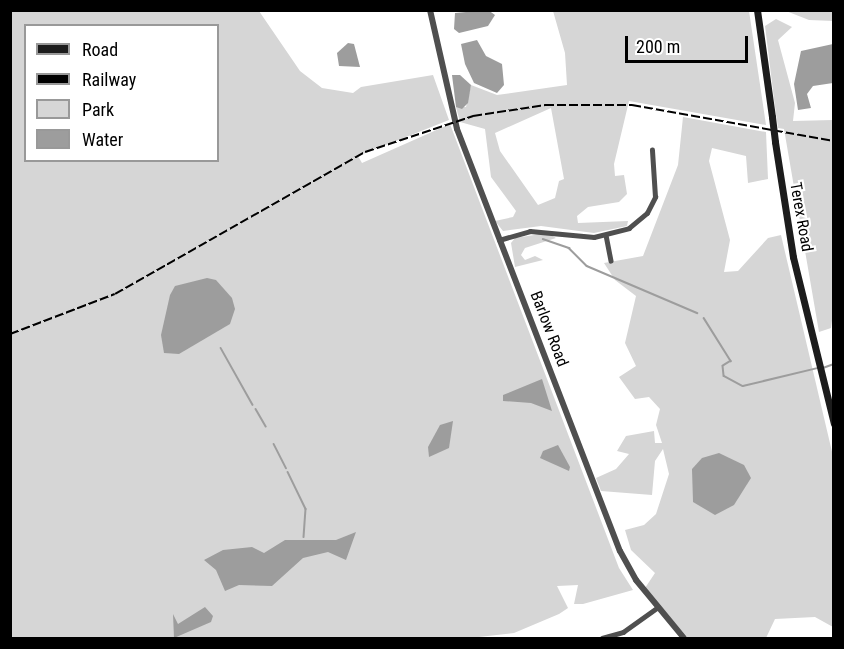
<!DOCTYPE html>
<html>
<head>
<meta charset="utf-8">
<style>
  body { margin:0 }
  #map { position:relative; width:844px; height:649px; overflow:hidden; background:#fff; font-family:"Roboto Condensed",sans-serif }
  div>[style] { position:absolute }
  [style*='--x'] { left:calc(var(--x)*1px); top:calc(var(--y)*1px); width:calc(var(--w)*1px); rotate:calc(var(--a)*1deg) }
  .green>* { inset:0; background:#d6d6d6 }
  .water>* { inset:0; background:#9d9d9d }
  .stream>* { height:1.5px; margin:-0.75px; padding:0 0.75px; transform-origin:0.75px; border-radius:0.75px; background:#9d9d9d }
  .minor>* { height:4.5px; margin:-2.25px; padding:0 2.25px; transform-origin:2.25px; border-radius:2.25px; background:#4f4f4f }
  .tertiary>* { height:6px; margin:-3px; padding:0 3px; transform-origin:3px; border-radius:3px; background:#4f4f4f }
  .secondary>* { height:7px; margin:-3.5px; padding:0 3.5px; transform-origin:3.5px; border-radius:3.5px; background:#1c1c1c }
  .rail>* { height:1.5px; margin-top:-0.75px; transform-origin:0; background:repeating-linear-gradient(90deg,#000 0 9px,transparent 0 12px) }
  .secondary-bridge>* { height:7px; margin:-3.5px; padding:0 3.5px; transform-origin:3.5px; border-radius:3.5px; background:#1c1c1c }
  span { translate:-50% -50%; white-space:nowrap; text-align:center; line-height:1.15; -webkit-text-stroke:4.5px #fff; paint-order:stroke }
  .street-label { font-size:16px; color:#000 }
  .frame { position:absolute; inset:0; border:12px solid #000; pointer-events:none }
  .legend { position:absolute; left:24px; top:24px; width:195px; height:138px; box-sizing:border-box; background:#fff; border:2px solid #999; margin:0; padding:8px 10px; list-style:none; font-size:18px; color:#000 }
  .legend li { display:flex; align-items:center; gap:12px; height:30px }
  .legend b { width:30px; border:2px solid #999 }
  .scale { position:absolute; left:625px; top:36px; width:123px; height:27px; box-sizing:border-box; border:3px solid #000; border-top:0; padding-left:8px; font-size:18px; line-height:21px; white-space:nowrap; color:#000; -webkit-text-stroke:4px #fff; paint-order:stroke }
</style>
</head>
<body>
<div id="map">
  <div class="green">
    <i style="clip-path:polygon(evenodd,11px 11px,259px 11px,300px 71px,322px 88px,353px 93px,361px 87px,433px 75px,449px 120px,358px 156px,362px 163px,450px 124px,619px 568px,633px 590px,583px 604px,574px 604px,578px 585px,557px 586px,568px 608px,559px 614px,514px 633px,470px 638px,11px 638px,11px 11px,26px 26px,218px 26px,218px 160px,26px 160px,26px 26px)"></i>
    <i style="clip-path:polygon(evenodd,553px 11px,749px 11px,766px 125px,629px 101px,614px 164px,615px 176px,624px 175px,627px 194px,619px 202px,588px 207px,577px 216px,578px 223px,628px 221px,627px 226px,594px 233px,541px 226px,503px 231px,495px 221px,513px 217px,516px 211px,491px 177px,485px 129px,460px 122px,456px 107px,466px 107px,471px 85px,497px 95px,567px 85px,565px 53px,553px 11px,551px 108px,564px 179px,559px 181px,555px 198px,538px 205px,500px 151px,495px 133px,551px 108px)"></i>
    <i style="clip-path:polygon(786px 11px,833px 11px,833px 21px,809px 20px)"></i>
    <i style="clip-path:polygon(776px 19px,792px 27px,778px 40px,795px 103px,793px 121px,833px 120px,833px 313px,831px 328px,819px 332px,784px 129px,778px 128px,774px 99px,765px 26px)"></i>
    <i style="clip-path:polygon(683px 117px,766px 132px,768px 179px,748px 183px,746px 156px,712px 148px,709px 161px,730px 240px,724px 272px,738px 271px,768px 238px,781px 235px,833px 456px,833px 627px,815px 617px,775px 619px,766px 638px,688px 638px,645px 588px,655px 573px,631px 550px,625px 530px,644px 525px,656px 514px,669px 474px,663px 449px,655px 461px,652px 495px,601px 491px,596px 478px,616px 469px,629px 454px,617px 451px,626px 436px,654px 431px,655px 443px,662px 443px,656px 425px,660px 409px,649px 397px,635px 399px,619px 377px,636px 366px,625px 343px,636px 296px,615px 280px,604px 263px,643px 256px,678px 165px)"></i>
    <i style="clip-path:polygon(547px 233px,556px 238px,525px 248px,521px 255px,525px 260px,535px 256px,543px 260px,515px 267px,511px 243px,515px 238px)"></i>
  </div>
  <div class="water">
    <i style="clip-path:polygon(488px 10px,495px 15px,488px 26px,459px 33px,454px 29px,455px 13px)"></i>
    <i style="clip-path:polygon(477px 40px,486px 56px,502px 64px,504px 85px,497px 93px,474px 83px,465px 64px,461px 44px)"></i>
    <i style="clip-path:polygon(348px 43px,354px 44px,360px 67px,339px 66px,337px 53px)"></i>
    <i style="clip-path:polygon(833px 44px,833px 83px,813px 86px,807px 94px,811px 108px,798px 110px,794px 84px,801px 51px)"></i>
    <i style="clip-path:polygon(452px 75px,460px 75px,471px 85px,468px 103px,462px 109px,456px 107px)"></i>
    <i style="clip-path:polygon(207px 278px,216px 280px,232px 298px,235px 309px,230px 324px,179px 354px,164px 353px,161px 335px,170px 295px,175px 286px)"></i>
    <i style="clip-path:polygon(542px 379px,552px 411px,531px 403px,503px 401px,503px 395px)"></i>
    <i style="clip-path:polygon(453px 421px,449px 448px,429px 457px,428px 447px,440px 425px)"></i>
    <i style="clip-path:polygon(558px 445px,570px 467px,569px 471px,540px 458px,543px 451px)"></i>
    <i style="clip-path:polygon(719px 453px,744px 465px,751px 478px,734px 505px,715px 515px,693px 502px,692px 469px,702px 458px)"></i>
    <i style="clip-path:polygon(356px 532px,346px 560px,328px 552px,303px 558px,272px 586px,239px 585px,225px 591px,216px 570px,204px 560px,223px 550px,252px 547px,264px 553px,285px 540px,336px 540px)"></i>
    <i style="clip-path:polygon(205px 607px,213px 616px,211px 622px,174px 638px,173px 614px,178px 624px)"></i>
  </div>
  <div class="stream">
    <i style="--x:543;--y:239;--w:28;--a:19"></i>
    <i style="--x:569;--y:248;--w:25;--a:45"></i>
    <i style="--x:587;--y:266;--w:120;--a:23.1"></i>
    <i style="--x:704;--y:318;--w:51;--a:57.9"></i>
    <i style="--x:731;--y:361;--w:9;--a:148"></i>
    <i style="--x:723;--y:366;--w:10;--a:84"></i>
    <i style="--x:724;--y:376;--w:21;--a:28"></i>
    <i style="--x:743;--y:386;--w:77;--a:-13.5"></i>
    <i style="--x:221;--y:348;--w:65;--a:60.7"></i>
    <i style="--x:823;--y:368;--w:12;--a:-20"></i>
    <i style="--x:256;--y:409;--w:20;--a:60"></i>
    <i style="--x:274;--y:444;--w:27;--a:63"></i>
    <i style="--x:288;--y:472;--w:41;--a:64.1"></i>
    <i style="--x:306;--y:509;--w:28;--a:94"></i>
  </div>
  <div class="minor">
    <i style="--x:606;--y:235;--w:26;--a:79"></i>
    <i style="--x:499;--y:240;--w:32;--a:-16"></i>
    <i style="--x:530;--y:231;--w:64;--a:5.4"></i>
    <i style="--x:594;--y:237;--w:36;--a:-14"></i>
    <i style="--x:629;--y:228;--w:23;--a:-40"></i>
    <i style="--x:647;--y:213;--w:18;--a:-63"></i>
    <i style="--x:655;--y:197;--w:47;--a:-93.7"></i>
    <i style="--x:602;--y:638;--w:22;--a:-16"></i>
    <i style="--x:623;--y:632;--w:43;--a:-35.5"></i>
  </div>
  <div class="tertiary">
    <i style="--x:430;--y:10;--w:122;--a:77.2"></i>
    <i style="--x:457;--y:129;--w:452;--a:68.9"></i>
    <i style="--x:620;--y:551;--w:33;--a:61"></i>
    <i style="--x:636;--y:580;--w:75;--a:50.4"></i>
  </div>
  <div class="secondary">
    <i style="--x:757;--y:10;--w:108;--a:82"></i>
    <i style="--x:775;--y:142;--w:116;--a:81.1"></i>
    <i style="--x:793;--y:257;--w:172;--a:76.2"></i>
  </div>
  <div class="rail">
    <i style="--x:10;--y:334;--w:112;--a:-20.9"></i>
    <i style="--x:115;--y:294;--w:288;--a:-29.6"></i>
    <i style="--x:365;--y:152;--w:114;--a:-18.4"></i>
    <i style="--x:473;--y:116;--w:73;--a:-8.7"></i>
    <i style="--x:545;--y:105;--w:87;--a:0"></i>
    <i style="--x:632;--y:105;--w:205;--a:10.1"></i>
  </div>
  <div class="secondary-bridge">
    <i style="--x:772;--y:117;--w:25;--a:83"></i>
  </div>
  <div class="street-label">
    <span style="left:801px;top:217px;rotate:80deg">Terex Road</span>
    <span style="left:549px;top:329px;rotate:69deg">Barlow Road</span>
  </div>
  <div class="frame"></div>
  <ul class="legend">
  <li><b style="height:8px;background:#1c1c1c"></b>Road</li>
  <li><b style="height:8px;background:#000"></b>Railway</li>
  <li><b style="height:16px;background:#d6d6d6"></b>Park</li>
  <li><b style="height:16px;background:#9d9d9d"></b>Water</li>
  </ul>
  <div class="scale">200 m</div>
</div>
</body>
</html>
